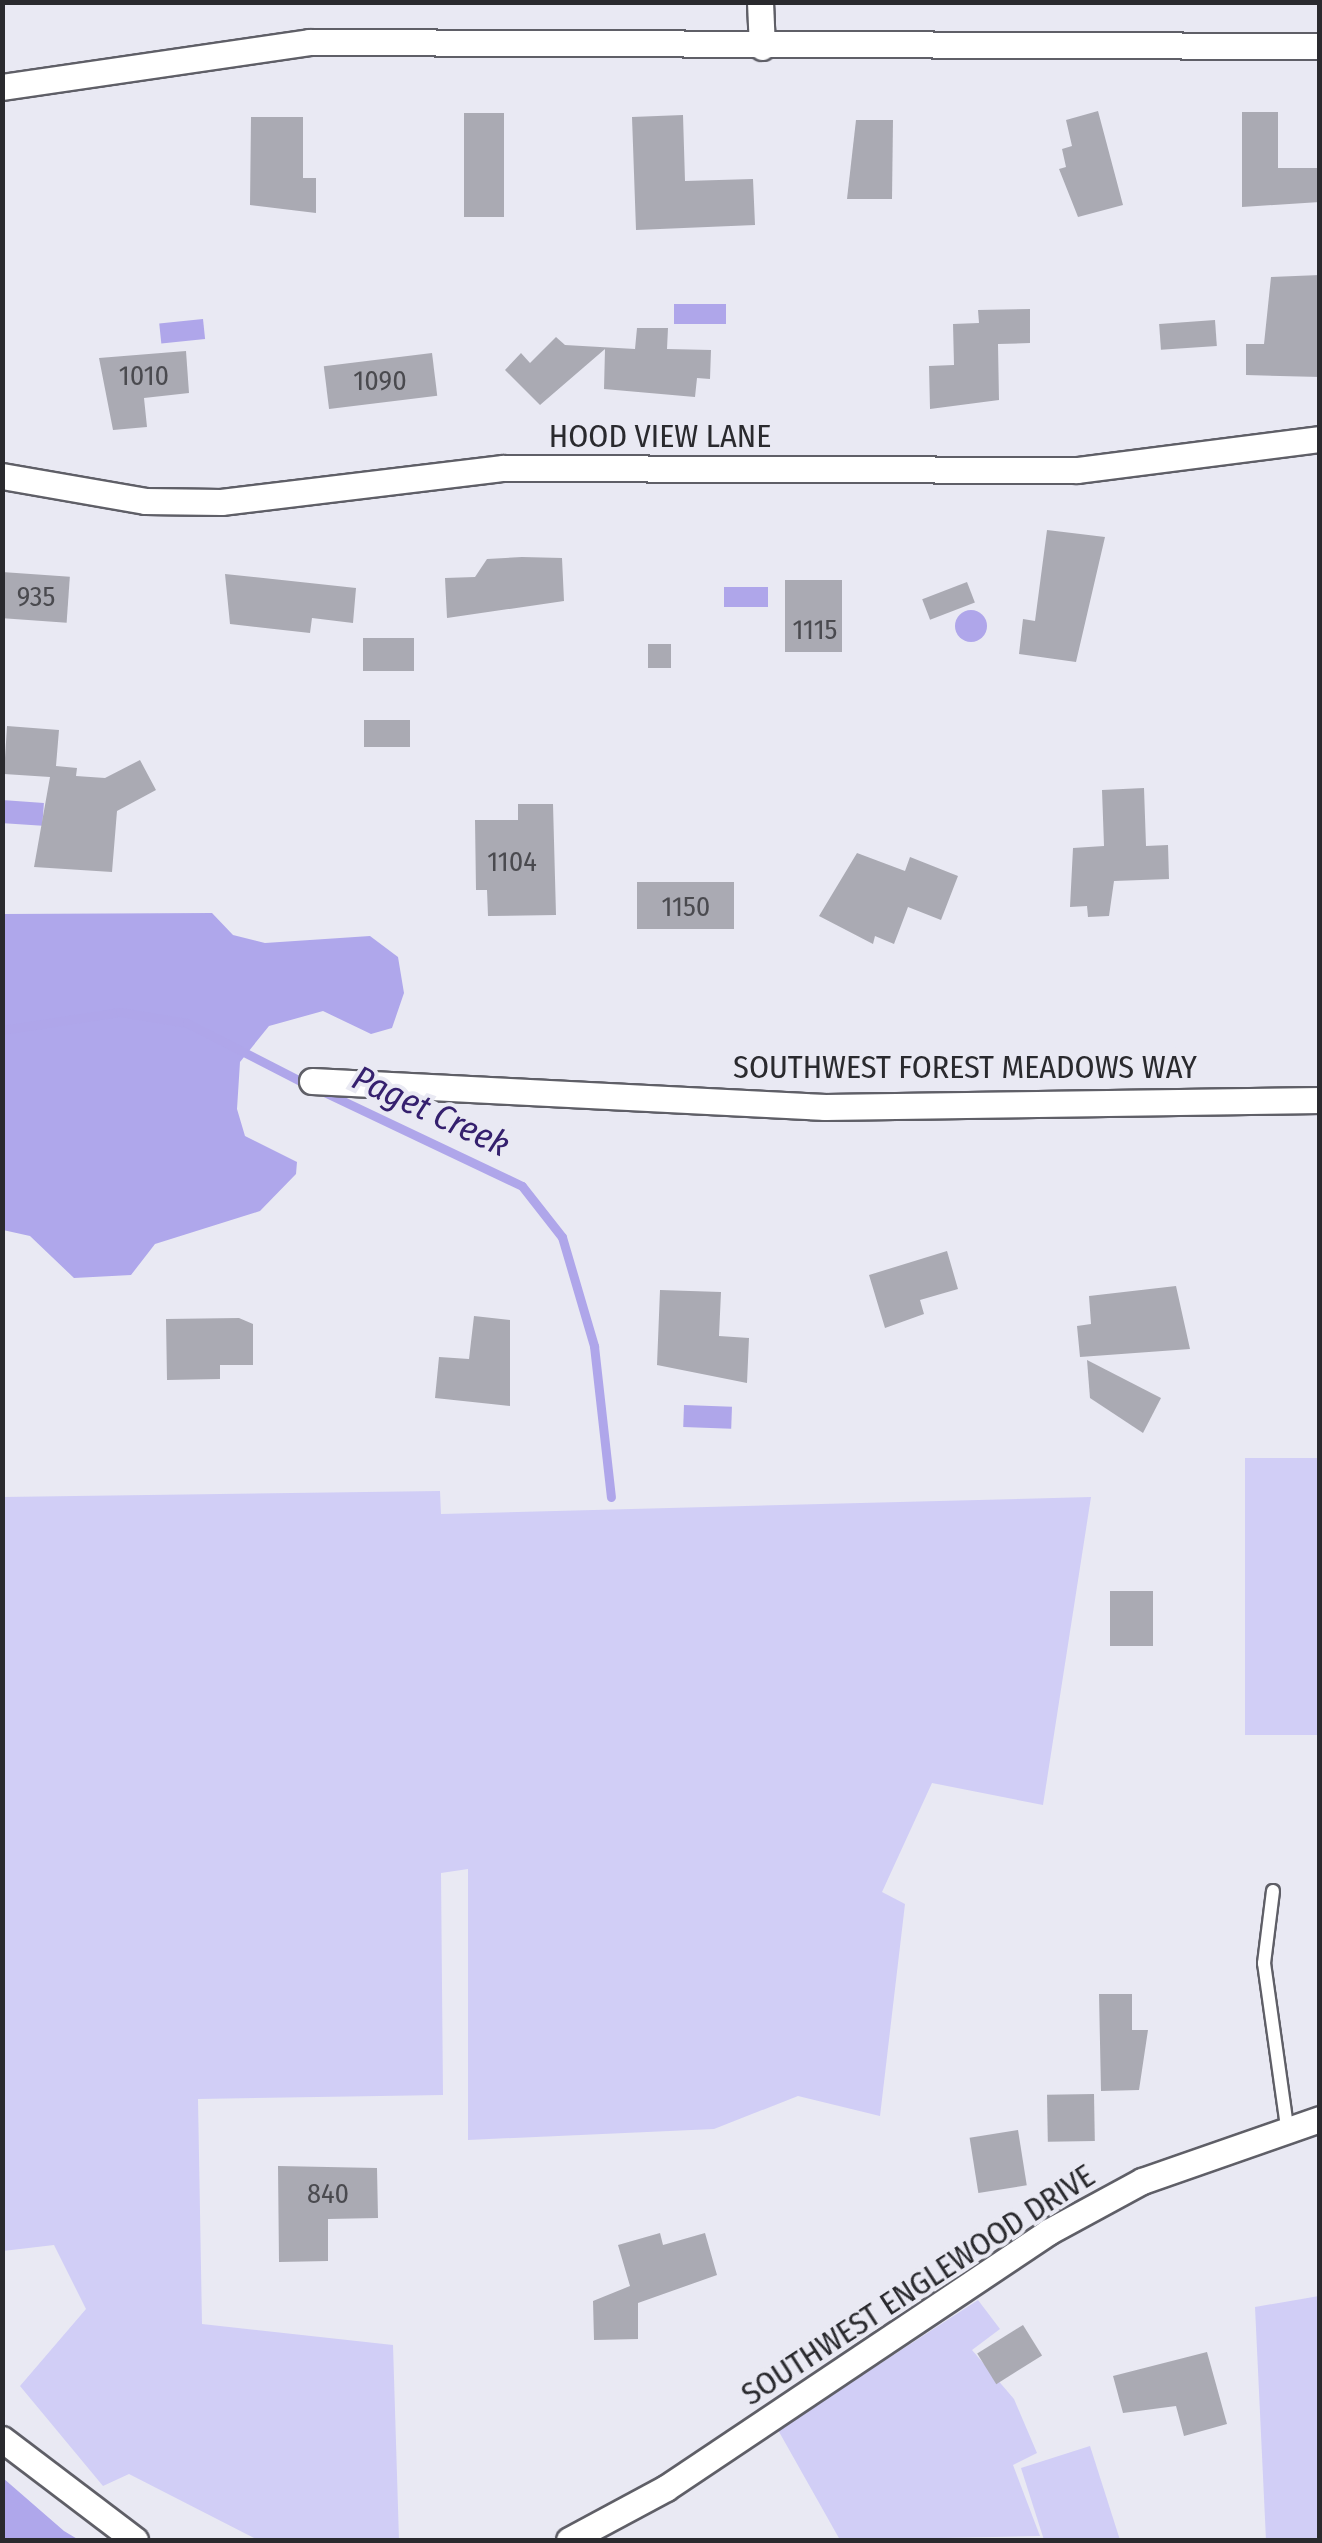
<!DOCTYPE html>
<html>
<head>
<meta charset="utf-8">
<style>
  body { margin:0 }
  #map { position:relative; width:1322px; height:2543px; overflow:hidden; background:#e9e9f3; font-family:"Fira Sans Condensed",sans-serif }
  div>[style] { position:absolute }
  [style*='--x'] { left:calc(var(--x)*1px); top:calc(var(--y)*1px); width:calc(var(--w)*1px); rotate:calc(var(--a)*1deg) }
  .green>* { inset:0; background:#d1cef6; transform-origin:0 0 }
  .forest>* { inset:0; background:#afa7eb }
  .water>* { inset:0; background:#afa6ea; transform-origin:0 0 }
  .round { border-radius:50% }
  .stream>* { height:9px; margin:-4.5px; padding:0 4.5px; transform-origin:4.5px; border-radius:4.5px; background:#afa6ea }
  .building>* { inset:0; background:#aaaab3; transform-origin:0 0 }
  .roads { filter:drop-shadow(2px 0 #5f5f67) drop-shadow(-2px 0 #5f5f67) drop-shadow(0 2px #5f5f67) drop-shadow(0 -2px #5f5f67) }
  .service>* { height:12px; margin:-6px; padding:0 6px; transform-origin:6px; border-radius:6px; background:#fff }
  .minor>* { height:25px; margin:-12.5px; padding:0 12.5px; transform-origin:12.5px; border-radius:12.5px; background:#fff }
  span { translate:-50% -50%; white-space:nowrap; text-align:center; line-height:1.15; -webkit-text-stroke:8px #e9e9f3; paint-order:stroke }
  .number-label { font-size:28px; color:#4a4a4f }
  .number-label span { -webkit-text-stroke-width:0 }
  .street-label { font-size:32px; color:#2a2a2e }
  .water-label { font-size:35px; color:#35206e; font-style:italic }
  .frame { position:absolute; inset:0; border:5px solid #2a2a2e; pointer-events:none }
</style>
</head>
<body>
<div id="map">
  <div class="green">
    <i style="left:1319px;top:1458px;width:277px;height:74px;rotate:90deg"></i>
    <i style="clip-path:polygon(440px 1491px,441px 1514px,1091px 1497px,1043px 1805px,932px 1783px,882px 1892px,905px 1904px,880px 2116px,798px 2096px,714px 2129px,468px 2140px,468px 1869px,441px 1873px,443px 2095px,198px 2099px,202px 2324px,393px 2345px,399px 2540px,258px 2540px,129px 2474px,103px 2486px,20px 2386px,86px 2309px,54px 2245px,3px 2251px,3px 1497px)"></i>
    <i style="clip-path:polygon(1319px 2296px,1319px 2540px,1266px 2540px,1255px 2307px)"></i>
    <i style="clip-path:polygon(978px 2300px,1000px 2329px,972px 2350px,1014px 2399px,1037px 2453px,1013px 2465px,1040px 2536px,840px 2540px,778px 2430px)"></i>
    <i style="clip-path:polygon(1090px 2446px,1120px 2540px,1044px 2540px,1021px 2468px)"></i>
  </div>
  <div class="forest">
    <i style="clip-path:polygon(212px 913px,233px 935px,265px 943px,370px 936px,398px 957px,404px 993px,392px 1028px,371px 1034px,323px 1011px,269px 1026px,240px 1062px,237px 1109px,245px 1136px,297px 1162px,296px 1174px,260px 1211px,155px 1244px,131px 1275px,74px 1278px,30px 1236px,3px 1230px,3px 914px)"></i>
    <i style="clip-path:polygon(3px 2478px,64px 2531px,79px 2540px,3px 2540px)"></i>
  </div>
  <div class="water">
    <i style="left:674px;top:304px;width:52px;height:20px"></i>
    <i style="left:203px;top:319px;width:20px;height:44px;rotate:84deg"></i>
    <i style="left:724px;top:587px;width:44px;height:20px"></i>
    <i class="round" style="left:955px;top:610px;width:32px;height:32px"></i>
    <i style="left:2px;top:800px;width:42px;height:23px;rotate:4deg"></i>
    <i style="left:684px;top:1405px;width:48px;height:22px;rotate:2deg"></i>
  </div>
  <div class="stream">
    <i style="--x:2;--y:1030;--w:119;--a:-8.7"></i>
    <i style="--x:120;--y:1012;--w:68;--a:9.3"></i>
    <i style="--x:187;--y:1023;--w:136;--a:27.1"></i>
    <i style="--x:322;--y:1091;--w:221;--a:25.4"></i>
    <i style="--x:522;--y:1186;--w:65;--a:51.9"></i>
    <i style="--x:562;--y:1237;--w:114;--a:73.6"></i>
    <i style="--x:594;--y:1346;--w:152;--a:83.6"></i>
  </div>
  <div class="building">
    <i style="clip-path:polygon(1098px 111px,1123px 205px,1078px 217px,1059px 169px,1066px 167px,1062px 149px,1072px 146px,1066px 120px)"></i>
    <i style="clip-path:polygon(1242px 112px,1278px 112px,1278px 168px,1320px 168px,1320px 202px,1242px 207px)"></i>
    <i style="left:464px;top:113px;width:40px;height:104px"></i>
    <i style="clip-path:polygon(683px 115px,685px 181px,753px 179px,755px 225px,636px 230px,632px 117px)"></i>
    <i style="clip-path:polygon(251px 117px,303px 117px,303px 178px,316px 178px,316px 213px,250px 205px)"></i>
    <i style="clip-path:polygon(856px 120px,893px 120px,892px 199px,847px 199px)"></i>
    <i style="clip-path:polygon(1320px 275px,1320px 377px,1246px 375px,1246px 344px,1264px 344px,1271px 277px)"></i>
    <i style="clip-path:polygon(1030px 309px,1030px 343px,998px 344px,999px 400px,930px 409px,929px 366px,954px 365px,953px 324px,979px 323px,978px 310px)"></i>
    <i style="left:1215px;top:320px;width:26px;height:56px;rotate:86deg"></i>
    <i style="clip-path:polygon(637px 328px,668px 328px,667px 349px,711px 350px,710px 379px,697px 378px,695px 397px,604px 389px,605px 349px,540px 405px,505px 370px,521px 353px,530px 363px,556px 337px,565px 345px,635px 349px)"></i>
    <i style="clip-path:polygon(186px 351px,189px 393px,144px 398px,147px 427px,113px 430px,99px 358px)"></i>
    <i style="left:432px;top:353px;width:43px;height:109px;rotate:83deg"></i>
    <i style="clip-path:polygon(1047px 530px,1105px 537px,1076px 662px,1019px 654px,1023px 619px,1035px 621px)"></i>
    <i style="clip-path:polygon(522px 557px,562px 558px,564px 601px,447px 618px,445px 578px,475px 577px,487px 559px)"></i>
    <i style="left:2px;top:572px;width:68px;height:46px;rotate:4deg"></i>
    <i style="clip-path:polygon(225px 574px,356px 588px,353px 623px,312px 618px,310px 633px,230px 624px)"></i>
    <i style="left:785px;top:580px;width:57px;height:72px"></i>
    <i style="left:967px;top:582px;width:22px;height:48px;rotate:69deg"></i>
    <i style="left:363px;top:638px;width:51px;height:33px"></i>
    <i style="left:648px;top:644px;width:23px;height:24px"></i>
    <i style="left:364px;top:720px;width:46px;height:27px"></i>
    <i style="clip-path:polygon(7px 726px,59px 730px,56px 766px,77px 768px,76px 776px,105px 778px,140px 760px,156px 790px,117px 811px,112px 872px,34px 867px,50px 777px,4px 774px)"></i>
    <i style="clip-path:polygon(1144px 788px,1146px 846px,1168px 845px,1169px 879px,1114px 881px,1109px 916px,1088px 917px,1087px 906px,1070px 907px,1073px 848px,1104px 846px,1102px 790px)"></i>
    <i style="clip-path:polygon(518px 804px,553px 804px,556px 915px,488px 916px,487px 890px,476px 890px,475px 820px,518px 820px)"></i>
    <i style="clip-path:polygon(857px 853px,905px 871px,910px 857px,958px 876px,941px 920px,908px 907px,894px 944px,875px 936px,873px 944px,819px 916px)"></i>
    <i style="left:734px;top:882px;width:47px;height:97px;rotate:90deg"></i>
    <i style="clip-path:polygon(947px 1251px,958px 1289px,920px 1300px,924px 1314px,885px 1328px,869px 1275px)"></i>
    <i style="clip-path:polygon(1176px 1286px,1190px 1349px,1080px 1357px,1077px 1326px,1091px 1324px,1089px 1296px)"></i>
    <i style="clip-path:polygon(660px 1290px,721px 1292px,719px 1336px,749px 1338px,747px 1383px,657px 1365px)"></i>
    <i style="clip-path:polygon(474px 1316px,510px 1320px,510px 1406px,435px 1398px,439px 1357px,469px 1359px)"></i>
    <i style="clip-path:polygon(239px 1318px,253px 1324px,253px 1365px,220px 1365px,220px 1379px,167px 1380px,166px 1319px)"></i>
    <i style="clip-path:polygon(1087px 1360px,1161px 1398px,1143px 1433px,1090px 1398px)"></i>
    <i style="left:1110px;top:1591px;width:43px;height:55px"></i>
    <i style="clip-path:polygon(1099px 1994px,1132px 1994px,1132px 2030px,1148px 2030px,1139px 2090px,1101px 2091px)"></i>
    <i style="left:1094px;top:2094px;width:47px;height:47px;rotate:89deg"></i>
    <i style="left:1018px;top:2130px;width:56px;height:49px;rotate:81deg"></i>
    <i style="clip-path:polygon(278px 2166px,377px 2168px,378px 2218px,328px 2219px,328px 2261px,279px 2262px)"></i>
    <i style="clip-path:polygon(660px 2233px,663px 2245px,705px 2233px,717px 2275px,638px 2303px,638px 2339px,594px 2340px,593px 2301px,630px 2286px,618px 2245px)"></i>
    <i style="left:1023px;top:2325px;width:36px;height:54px;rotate:58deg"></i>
    <i style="clip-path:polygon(1207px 2352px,1227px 2424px,1184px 2436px,1176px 2406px,1123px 2413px,1113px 2376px)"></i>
  </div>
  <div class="roads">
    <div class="service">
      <i style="--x:1273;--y:1891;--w:73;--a:97.1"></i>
      <i style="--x:1264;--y:1963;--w:166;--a:82"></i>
    </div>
    <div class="minor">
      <i style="--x:760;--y:2;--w:45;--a:87.5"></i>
      <i style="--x:2;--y:87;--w:310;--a:-8.3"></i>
      <i style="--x:309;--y:42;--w:1011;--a:0.23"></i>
      <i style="--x:2;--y:476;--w:145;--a:9.9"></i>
      <i style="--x:145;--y:501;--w:76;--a:0.8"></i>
      <i style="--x:221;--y:502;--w:284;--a:-6.9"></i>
      <i style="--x:503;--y:468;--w:574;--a:0.2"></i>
      <i style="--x:1077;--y:470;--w:245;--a:-7.3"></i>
      <i style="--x:312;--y:1081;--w:514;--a:2.9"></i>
      <i style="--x:825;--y:1107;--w:495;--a:-0.8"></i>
      <i style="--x:2;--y:2439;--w:167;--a:37.2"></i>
      <i style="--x:569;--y:2540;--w:110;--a:-28.2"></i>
      <i style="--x:666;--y:2488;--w:460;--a:-33.8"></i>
      <i style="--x:1048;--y:2232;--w:107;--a:-28.5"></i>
      <i style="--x:1142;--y:2181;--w:188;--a:-19.2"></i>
    </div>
  </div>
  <div class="number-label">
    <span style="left:144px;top:376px">1010</span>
    <span style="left:380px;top:381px">1090</span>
    <span style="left:36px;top:597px">935</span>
    <span style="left:815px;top:630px">1115</span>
    <span style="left:512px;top:862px">1104</span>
    <span style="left:686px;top:907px">1150</span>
    <span style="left:328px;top:2194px">840</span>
  </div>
  <div class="street-label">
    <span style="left:660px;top:436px">HOOD VIEW LANE</span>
    <span style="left:965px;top:1067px">SOUTHWEST FOREST MEADOWS WAY</span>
    <span style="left:918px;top:2285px;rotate:-33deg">SOUTHWEST ENGLEWOOD DRIVE</span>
  </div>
  <div class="water-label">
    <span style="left:431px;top:1111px;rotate:25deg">Paget Creek</span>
  </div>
  <div class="frame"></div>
</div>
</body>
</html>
